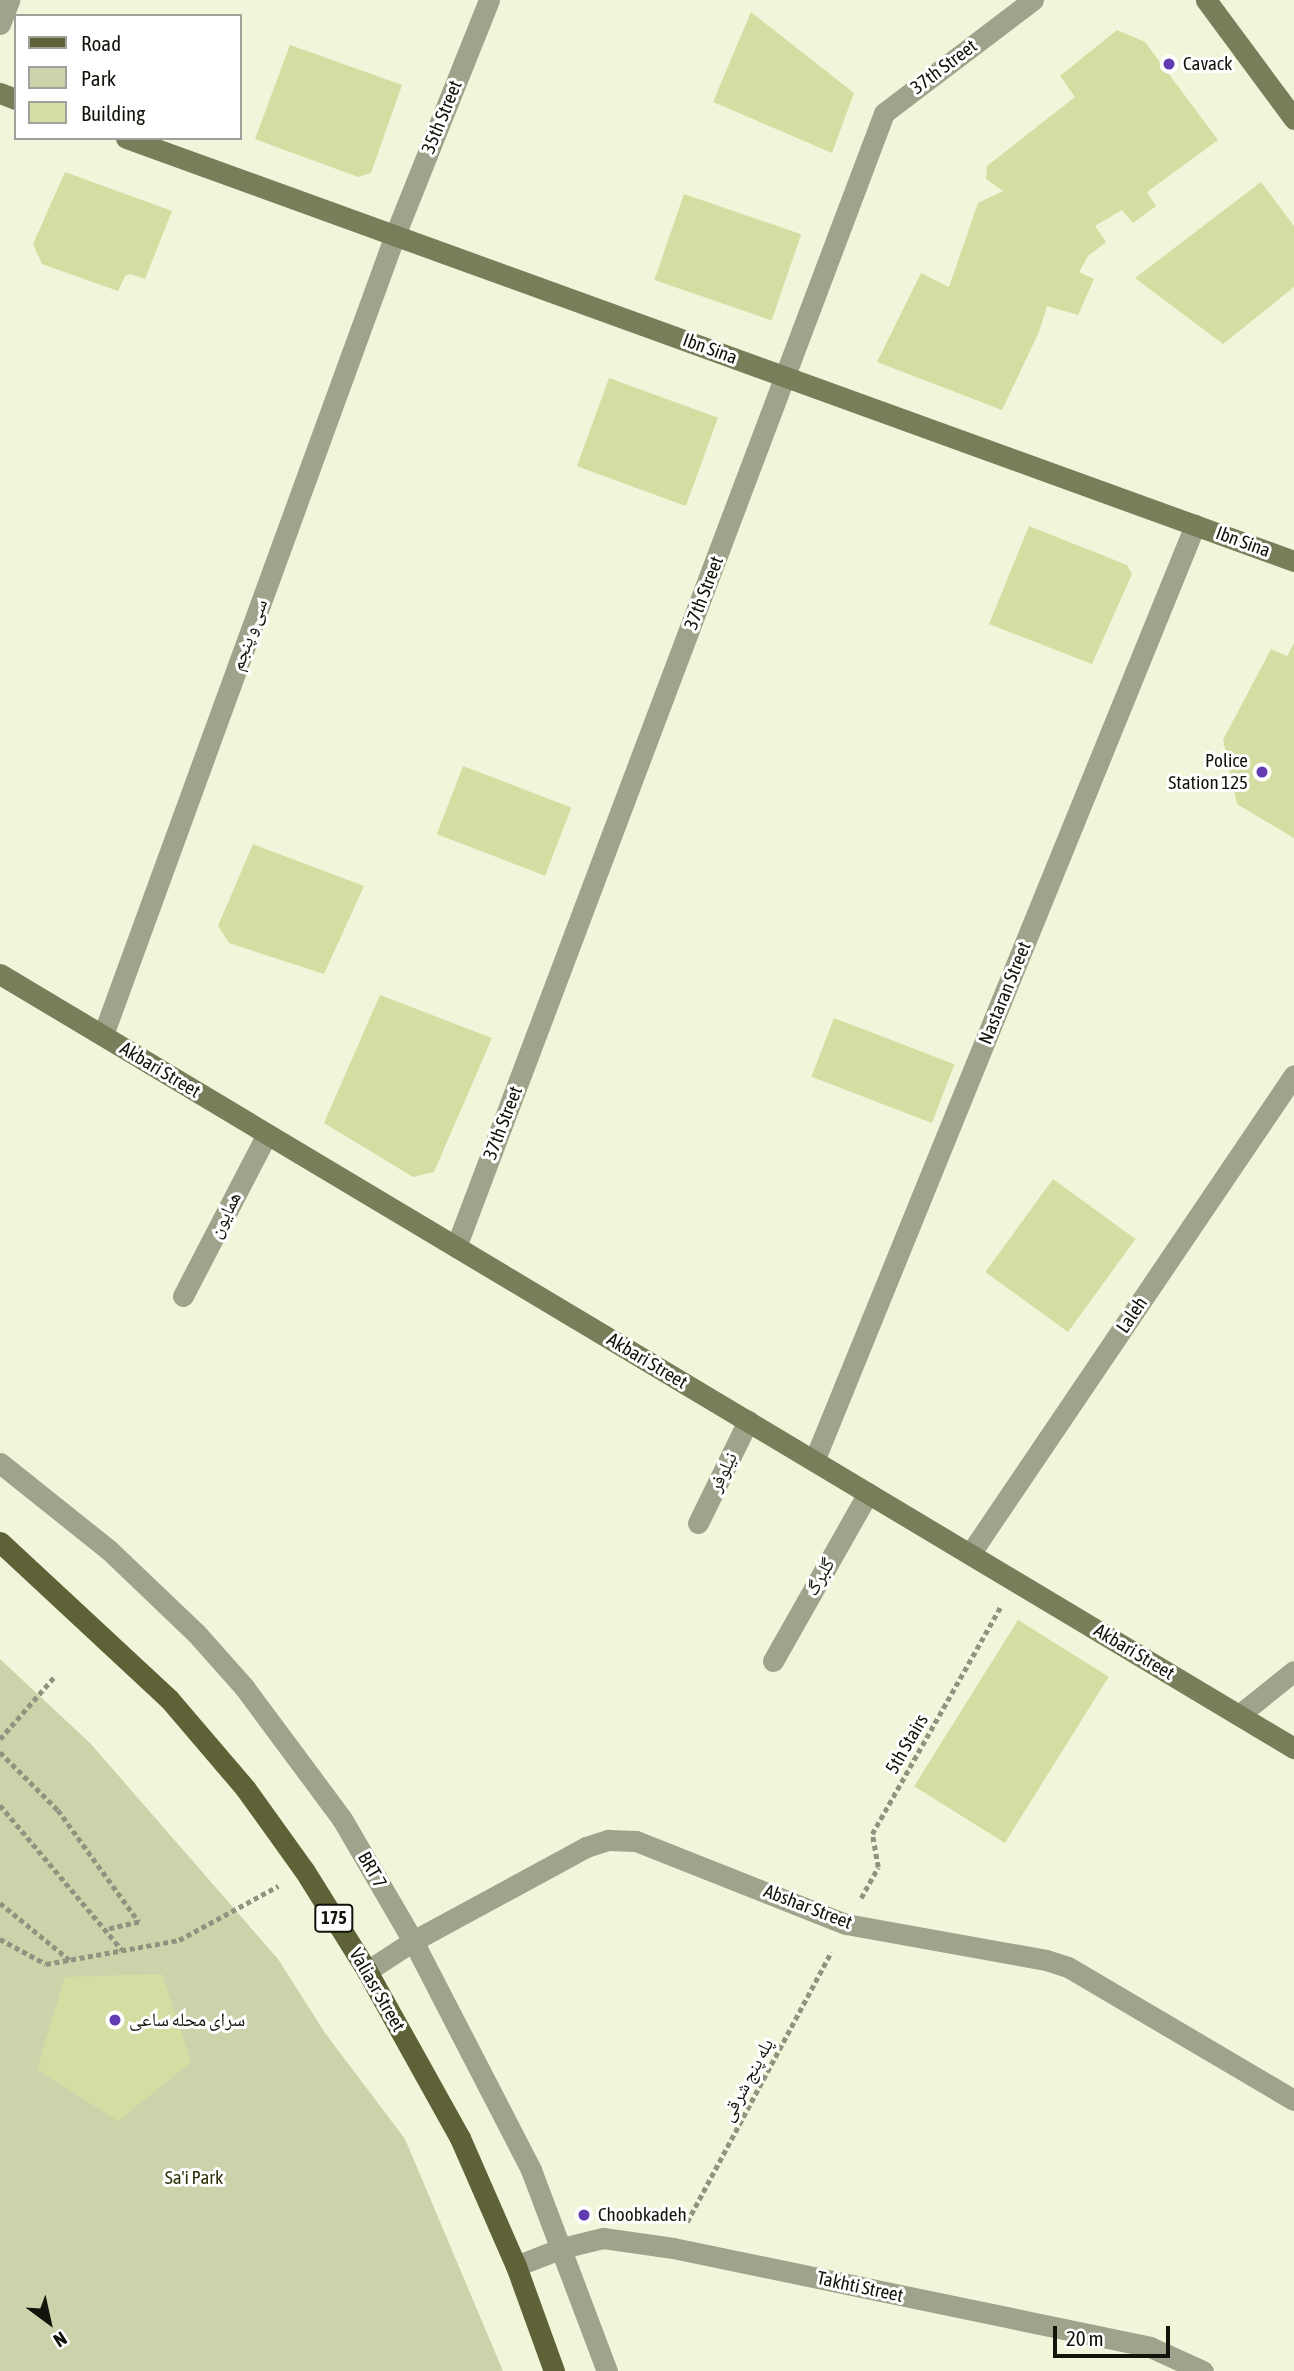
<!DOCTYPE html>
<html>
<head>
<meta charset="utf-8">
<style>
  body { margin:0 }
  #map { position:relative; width:1294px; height:2371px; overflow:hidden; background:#f1f5da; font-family:"Asap Condensed","Noto Naskh Arabic",sans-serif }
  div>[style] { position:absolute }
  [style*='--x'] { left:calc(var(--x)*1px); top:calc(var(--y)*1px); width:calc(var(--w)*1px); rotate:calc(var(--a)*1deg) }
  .green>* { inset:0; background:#cdd2aa }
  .building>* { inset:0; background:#d6dda3; transform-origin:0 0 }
  .path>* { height:4.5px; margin-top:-2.25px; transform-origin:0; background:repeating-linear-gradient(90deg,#919380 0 5px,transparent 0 8.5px) }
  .lane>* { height:21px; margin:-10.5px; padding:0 10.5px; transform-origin:10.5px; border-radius:10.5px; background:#a0a38b }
  .street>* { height:21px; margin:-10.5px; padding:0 10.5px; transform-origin:10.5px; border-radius:10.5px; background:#a0a38b }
  .secondary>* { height:21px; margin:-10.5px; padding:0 10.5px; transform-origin:10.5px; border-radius:10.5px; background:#797d5a }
  .primary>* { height:21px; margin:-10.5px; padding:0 10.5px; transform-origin:10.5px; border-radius:10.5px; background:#5e6236 }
  .dots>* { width:19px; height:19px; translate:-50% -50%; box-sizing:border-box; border:4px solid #fff; border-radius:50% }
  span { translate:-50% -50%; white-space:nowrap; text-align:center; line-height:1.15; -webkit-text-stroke:6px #fff; paint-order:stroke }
  .shield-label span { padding:2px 5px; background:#fff; border:2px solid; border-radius:5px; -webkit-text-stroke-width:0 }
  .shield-label { font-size:18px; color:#12130a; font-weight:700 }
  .poi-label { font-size:19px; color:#12130a }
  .left { translate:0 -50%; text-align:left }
  .right { translate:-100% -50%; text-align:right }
  .street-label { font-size:19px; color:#12130a }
  .park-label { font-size:19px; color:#303205 }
  .legend { position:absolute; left:14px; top:14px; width:228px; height:126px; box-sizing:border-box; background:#fff; border:2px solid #a0a19d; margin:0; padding:9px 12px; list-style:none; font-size:21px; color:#12130a }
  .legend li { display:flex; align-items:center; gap:14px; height:35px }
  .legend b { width:35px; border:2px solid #a0a19d }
  .north { position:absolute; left:14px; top:2287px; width:70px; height:70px; -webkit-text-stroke:5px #fff; paint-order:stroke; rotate:147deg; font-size:19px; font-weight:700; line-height:28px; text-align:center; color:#12130a }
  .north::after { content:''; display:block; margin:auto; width:24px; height:32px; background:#12130a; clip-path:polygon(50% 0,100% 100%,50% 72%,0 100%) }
  .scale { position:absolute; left:1053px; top:2326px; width:117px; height:32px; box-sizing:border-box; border:4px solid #12130a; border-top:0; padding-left:9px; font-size:21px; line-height:24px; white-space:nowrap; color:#12130a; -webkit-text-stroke:5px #fff; paint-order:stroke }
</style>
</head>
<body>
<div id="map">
  <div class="green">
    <i style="clip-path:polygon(0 1659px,90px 1743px,278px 1959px,325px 2033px,405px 2139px,503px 2371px,0 2371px)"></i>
  </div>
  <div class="building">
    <i style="clip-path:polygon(751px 12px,854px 93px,832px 153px,713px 102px)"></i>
    <i style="clip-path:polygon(1117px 30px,1145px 42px,1218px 140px,1147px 192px,1156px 206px,1133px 223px,1122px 210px,1095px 226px,1106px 242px,1088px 256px,1079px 272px,1094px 279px,1078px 315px,1047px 306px,1039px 332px,1002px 410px,877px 362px,921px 273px,949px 287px,978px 203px,1003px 191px,986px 179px,987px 166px,1075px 97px,1060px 76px)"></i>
    <i style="clip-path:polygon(290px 45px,402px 85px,371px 173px,358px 177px,255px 139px)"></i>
    <i style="clip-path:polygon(65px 172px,172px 211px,145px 279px,130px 274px,125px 276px,118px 291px,42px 264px,33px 244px)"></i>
    <i style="clip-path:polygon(1261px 182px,1294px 226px,1294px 287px,1223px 344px,1135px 278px)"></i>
    <i style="left:684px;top:194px;width:124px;height:91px;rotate:19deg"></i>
    <i style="left:609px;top:378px;width:116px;height:94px;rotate:20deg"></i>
    <i style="clip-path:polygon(1029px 526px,1127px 565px,1132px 574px,1092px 664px,989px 624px)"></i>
    <i style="clip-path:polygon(1294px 643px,1294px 838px,1237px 804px,1223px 740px,1271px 649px,1287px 656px)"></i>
    <i style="left:463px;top:766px;width:116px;height:73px;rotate:21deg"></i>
    <i style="clip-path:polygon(253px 844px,364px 886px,324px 974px,229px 943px,218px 926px)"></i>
    <i style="clip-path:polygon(380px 995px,492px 1038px,434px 1172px,413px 1177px,324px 1123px)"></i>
    <i style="left:834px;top:1018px;width:129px;height:63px;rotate:21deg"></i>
    <i style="left:1053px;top:1179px;width:102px;height:115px;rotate:36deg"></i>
    <i style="left:1018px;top:1620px;width:107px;height:196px;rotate:32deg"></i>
    <i style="clip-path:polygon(162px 1974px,191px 2062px,118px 2121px,37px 2069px,65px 1977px)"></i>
  </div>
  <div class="path">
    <i style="--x:0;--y:1739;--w:84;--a:-48.9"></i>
    <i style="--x:0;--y:1752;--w:82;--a:45"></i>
    <i style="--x:58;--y:1810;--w:138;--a:54.1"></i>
    <i style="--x:139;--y:1922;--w:35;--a:167"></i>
    <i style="--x:0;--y:1805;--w:189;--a:49.9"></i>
    <i style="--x:861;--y:1898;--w:35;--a:-61"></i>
    <i style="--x:878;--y:1867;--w:34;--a:-100"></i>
    <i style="--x:872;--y:1834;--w:262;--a:-60.5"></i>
    <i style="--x:0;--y:1903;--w:90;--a:39.2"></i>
    <i style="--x:0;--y:1939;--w:52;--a:28.5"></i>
    <i style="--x:46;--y:1964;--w:135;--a:-10.2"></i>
    <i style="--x:179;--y:1940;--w:113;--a:-28.6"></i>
    <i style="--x:687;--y:2222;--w:306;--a:-61.9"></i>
  </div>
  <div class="lane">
    <i style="--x:183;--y:1296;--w:182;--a:-62.6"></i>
    <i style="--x:0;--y:1463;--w:139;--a:38.6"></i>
    <i style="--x:109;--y:1550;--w:120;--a:43.7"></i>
    <i style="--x:196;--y:1633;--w:72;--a:48.4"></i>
    <i style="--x:244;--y:1687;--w:164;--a:53.4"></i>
    <i style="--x:342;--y:1819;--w:141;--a:59.8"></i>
    <i style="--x:413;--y:1941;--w:258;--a:62.7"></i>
    <i style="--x:531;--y:2170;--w:215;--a:69.3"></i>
    <i style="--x:698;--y:1523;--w:114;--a:-63.9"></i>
    <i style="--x:773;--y:1661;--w:193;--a:-60.5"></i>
  </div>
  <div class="street">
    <i style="--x:0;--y:24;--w:26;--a:-69"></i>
    <i style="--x:103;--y:1035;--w:852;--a:-69.95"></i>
    <i style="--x:395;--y:235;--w:253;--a:-68.2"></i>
    <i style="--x:456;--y:1247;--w:1212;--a:-69.32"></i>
    <i style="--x:884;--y:113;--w:187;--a:-37.2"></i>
    <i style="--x:814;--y:1461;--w:1011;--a:-67.85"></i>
    <i style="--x:970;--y:1554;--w:578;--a:-55.93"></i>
    <i style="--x:1239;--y:1715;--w:70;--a:-38.7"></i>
    <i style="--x:367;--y:1971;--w:55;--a:-33.1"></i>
    <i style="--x:413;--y:1941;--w:197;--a:-28.5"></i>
    <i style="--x:586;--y:1847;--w:23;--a:-18"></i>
    <i style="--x:608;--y:1840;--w:28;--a:2"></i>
    <i style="--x:636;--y:1841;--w:226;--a:21.6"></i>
    <i style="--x:846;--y:1924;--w:203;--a:10.2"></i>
    <i style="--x:1046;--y:1960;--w:23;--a:18"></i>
    <i style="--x:1068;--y:1967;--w:262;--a:30.5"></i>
    <i style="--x:516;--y:2266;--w:49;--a:-21.4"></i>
    <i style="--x:562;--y:2248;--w:42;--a:-13.7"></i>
    <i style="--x:603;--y:2238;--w:71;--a:8.1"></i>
    <i style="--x:673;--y:2248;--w:487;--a:11.7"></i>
    <i style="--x:1150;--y:2347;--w:58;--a:24.4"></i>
  </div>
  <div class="secondary">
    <i style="--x:1206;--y:0;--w:148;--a:53.5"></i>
    <i style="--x:0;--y:93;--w:17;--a:21"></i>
    <i style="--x:126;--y:138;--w:1242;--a:19.91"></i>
    <i style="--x:0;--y:974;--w:1508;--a:30.89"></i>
  </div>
  <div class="primary">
    <i style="--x:0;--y:1542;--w:231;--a:42.9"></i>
    <i style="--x:169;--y:1699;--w:117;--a:49.5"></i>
    <i style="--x:245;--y:1788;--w:101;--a:54.3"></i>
    <i style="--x:304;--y:1870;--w:119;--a:58"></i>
    <i style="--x:367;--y:1971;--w:191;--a:60.9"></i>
    <i style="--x:460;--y:2138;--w:140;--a:66.4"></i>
    <i style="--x:516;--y:2266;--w:112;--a:70.1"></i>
  </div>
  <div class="dots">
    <i style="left:1169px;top:64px;background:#623bb3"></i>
    <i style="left:1262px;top:772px;background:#623bb3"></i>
    <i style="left:115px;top:2020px;background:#623bb3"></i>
    <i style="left:584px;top:2215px;background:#623bb3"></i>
  </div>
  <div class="shield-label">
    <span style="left:334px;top:1918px">175</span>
  </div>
  <div class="poi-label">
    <span class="left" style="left:1183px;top:64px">Cavack</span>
    <span class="right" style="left:1248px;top:772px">Police<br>Station 125</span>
    <span class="left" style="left:129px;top:2020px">سرای محله ساعی</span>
    <span class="left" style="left:598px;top:2215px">Choobkadeh</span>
  </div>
  <div class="street-label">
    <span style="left:944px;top:67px;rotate:-37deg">37th Street</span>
    <span style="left:442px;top:117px;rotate:-68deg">35th Street</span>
    <span style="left:710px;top:349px;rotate:20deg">Ibn Sina</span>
    <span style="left:1243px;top:542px;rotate:20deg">Ibn Sina</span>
    <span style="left:704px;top:593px;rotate:-69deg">37th Street</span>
    <span style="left:249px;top:635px;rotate:-70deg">سی و پنجم</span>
    <span style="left:1005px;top:993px;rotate:-68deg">Nastaran Street</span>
    <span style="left:160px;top:1070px;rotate:31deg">Akbari Street</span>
    <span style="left:503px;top:1123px;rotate:-69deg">37th Street</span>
    <span style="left:225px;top:1215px;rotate:-63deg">همایون</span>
    <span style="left:1132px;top:1315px;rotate:-56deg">Laleh</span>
    <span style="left:647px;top:1361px;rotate:31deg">Akbari Street</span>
    <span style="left:723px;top:1472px;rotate:-64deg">نیلوفر</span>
    <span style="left:820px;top:1577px;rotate:-60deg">گلبرگ</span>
    <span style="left:1134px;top:1652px;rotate:31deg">Akbari Street</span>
    <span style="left:907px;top:1744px;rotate:-60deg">5th Stairs</span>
    <span style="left:372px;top:1870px;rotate:60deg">BRT 7</span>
    <span style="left:808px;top:1907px;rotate:21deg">Abshar Street</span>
    <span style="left:377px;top:1990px;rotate:60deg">Valiasr Street</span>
    <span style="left:747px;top:2080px;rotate:-62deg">پله پنج شرقی</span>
    <span style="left:860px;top:2287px;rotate:12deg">Takhti Street</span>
  </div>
  <div class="park-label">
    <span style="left:194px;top:2178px">Sa'i Park</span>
  </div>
  <ul class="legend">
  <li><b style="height:9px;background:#5e6236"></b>Road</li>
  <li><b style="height:19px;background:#cdd2aa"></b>Park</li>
  <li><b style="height:19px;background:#d6dda3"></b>Building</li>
  </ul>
  <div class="north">N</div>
  <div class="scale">20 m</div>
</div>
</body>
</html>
